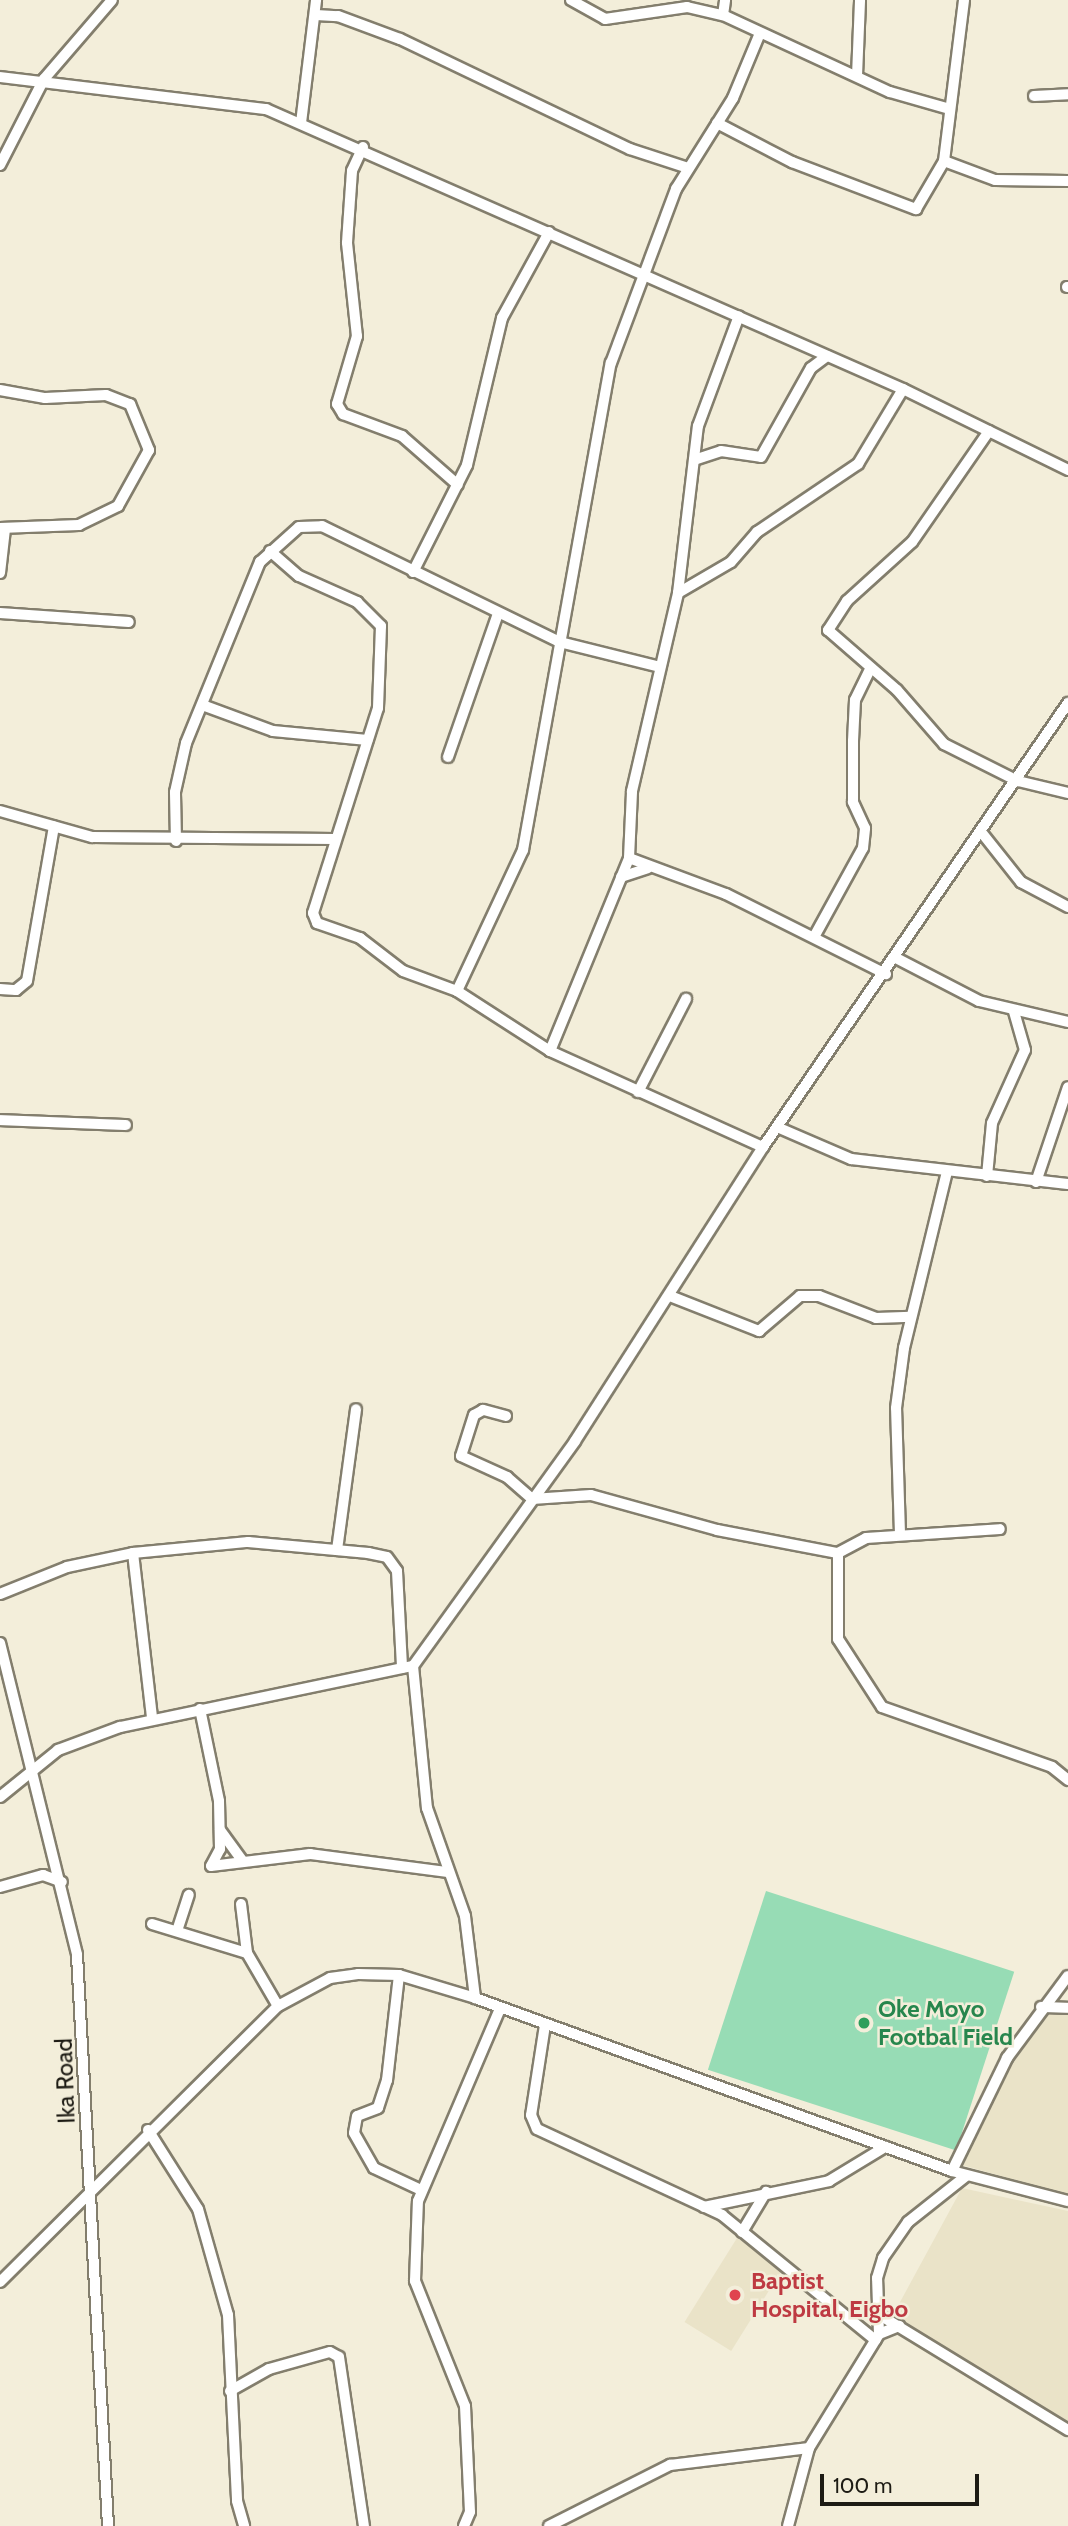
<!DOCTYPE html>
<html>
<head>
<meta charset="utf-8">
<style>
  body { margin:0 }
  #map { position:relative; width:1068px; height:2526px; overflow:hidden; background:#f3eeda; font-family:Cabin,sans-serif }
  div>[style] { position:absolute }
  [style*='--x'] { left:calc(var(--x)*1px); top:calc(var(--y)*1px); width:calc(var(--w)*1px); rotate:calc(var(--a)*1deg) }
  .built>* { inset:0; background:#eae3c8; transform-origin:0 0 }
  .green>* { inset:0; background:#97dcb5; transform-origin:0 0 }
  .roads { filter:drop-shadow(2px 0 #837e6d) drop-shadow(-2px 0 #837e6d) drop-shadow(0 2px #837e6d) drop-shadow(0 -2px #837e6d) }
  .minor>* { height:10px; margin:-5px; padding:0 5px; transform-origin:5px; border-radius:5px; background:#fff }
  .dots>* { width:19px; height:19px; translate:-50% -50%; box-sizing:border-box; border:4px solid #f3eeda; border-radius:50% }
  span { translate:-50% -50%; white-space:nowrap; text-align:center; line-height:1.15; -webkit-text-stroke:5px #f3eeda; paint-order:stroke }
  .leisure-label { font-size:24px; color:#27864d; font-weight:700 }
  .left { translate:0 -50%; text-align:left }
  .street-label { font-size:24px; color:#1d1b14 }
  .health-label { font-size:24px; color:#be3a42; font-weight:700 }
  .scale { position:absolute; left:820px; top:2474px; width:159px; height:32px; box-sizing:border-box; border:4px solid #1d1b14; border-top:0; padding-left:9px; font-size:21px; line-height:24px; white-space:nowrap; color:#1d1b14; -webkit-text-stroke:5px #f3eeda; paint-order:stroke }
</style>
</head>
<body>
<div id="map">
  <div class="built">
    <i style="clip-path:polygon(1045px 2012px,1068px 2012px,1068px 2195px,962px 2165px,1017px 2051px)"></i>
    <i style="clip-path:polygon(962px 2188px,1068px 2211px,1068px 2424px,893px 2315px)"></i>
    <i style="left:737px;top:2238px;width:55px;height:99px;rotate:32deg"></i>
  </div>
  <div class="green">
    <i style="left:766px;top:1891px;width:261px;height:188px;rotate:18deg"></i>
  </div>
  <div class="roads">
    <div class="minor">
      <i style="--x:571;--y:0;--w:39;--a:29"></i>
      <i style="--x:605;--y:19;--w:83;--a:-8.3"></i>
      <i style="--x:687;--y:7;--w:37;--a:13"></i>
      <i style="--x:723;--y:15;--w:184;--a:24.8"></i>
      <i style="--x:890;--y:92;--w:58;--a:15.9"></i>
      <i style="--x:316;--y:15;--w:22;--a:3"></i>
      <i style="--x:338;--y:16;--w:66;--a:20.4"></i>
      <i style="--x:400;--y:39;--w:255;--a:25.6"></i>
      <i style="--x:630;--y:149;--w:61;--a:18.1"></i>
      <i style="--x:723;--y:15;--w:15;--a:-82"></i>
      <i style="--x:857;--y:76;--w:76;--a:-87.7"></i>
      <i style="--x:0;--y:77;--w:268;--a:6.9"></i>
      <i style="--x:266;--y:109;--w:696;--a:23.73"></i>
      <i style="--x:903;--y:389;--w:184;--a:26.1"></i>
      <i style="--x:1034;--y:96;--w:34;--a:-3"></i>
      <i style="--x:301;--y:123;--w:124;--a:-83"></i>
      <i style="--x:717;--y:123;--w:85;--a:27.5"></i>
      <i style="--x:792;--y:162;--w:133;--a:20.8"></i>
      <i style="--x:916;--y:209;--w:56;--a:-59.7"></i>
      <i style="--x:944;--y:161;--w:162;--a:-82.9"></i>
      <i style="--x:363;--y:147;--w:26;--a:115"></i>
      <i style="--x:352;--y:171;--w:72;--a:94"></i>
      <i style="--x:347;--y:243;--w:94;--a:83.9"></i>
      <i style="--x:357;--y:336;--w:71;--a:106.4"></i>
      <i style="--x:337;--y:404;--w:12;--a:59"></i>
      <i style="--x:343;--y:414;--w:63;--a:20.4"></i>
      <i style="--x:402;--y:436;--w:74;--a:41.2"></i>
      <i style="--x:944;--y:161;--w:54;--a:20.4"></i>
      <i style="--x:995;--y:180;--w:73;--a:0.8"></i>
      <i style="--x:0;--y:165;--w:97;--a:-62.9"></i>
      <i style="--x:44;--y:79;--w:104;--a:-49.3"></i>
      <i style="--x:1067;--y:287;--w:1;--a:0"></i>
      <i style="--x:0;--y:390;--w:46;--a:10.1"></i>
      <i style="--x:45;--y:398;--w:61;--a:-2.8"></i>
      <i style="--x:106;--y:395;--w:26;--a:21"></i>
      <i style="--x:130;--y:404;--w:50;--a:67.6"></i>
      <i style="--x:149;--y:450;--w:64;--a:119"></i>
      <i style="--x:118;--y:506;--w:43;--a:154"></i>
      <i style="--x:79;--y:525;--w:79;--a:177.8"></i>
      <i style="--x:989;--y:431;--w:135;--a:124.7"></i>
      <i style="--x:912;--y:542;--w:88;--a:137.8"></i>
      <i style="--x:847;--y:601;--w:35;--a:123"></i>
      <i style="--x:828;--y:630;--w:91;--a:41"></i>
      <i style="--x:897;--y:690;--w:72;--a:49"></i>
      <i style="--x:944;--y:744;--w:83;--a:26.6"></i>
      <i style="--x:1018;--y:781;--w:51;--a:13.5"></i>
      <i style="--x:694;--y:460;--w:28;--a:-18"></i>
      <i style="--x:721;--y:451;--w:40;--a:8.5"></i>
      <i style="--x:761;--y:457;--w:102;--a:-60.7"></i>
      <i style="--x:811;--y:368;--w:20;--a:-37"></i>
      <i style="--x:270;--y:551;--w:38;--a:41"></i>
      <i style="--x:299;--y:576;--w:64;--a:24.1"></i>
      <i style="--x:357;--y:602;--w:34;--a:45"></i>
      <i style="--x:381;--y:626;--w:82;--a:92.1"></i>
      <i style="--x:378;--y:708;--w:215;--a:107.6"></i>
      <i style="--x:313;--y:913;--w:11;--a:68"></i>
      <i style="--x:317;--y:923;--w:46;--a:19.2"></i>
      <i style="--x:360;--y:938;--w:54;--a:37.5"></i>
      <i style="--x:403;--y:971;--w:58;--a:20.3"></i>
      <i style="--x:457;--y:991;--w:111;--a:32.8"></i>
      <i style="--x:550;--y:1051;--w:234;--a:24.3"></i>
      <i style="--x:413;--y:572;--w:120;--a:-63.2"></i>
      <i style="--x:467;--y:465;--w:151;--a:-76.6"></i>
      <i style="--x:502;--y:318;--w:98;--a:-61.3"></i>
      <i style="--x:0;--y:573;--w:44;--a:-83.5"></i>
      <i style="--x:678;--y:593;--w:61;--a:-30.3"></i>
      <i style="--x:731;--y:562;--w:40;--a:-49"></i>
      <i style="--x:757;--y:532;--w:122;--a:-34"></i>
      <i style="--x:858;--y:464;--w:87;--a:-59"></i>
      <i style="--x:0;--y:613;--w:129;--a:4"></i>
      <i style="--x:205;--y:706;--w:72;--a:20.2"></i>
      <i style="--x:273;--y:731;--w:95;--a:5.4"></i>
      <i style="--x:448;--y:757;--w:149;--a:-70.8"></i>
      <i style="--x:0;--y:811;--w:96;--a:15.8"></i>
      <i style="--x:92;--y:837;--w:243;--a:0.5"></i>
      <i style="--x:982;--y:833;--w:63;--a:51.5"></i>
      <i style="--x:1021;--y:882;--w:53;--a:28"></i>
      <i style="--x:176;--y:841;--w:49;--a:-91.2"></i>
      <i style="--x:175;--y:792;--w:50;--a:-77.3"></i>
      <i style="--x:186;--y:743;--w:196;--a:-67.8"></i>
      <i style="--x:260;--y:562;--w:52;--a:-41.9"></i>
      <i style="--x:299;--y:527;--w:23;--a:-2"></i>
      <i style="--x:322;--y:526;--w:265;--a:26"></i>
      <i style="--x:560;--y:642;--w:103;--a:14"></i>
      <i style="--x:629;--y:858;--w:103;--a:20.4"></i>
      <i style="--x:726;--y:894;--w:179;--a:26.6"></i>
      <i style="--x:621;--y:877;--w:28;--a:-18"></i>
      <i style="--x:814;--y:937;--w:102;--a:-61.2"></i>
      <i style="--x:863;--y:848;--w:20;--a:-84"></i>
      <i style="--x:865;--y:828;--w:29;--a:-115"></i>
      <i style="--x:853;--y:802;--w:61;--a:-90"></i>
      <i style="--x:853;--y:741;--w:41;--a:-87.2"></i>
      <i style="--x:855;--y:700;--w:34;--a:-64"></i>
      <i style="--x:896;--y:958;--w:93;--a:27.4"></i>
      <i style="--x:979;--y:1001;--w:91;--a:13.3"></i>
      <i style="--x:0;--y:989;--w:16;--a:4"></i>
      <i style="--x:16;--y:990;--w:14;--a:-39"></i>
      <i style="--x:27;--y:981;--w:157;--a:-80.1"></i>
      <i style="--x:457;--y:991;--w:156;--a:-64.9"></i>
      <i style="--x:523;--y:850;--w:495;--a:-79.8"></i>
      <i style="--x:611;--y:363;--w:186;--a:-69.5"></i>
      <i style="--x:676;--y:189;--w:107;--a:-57.9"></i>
      <i style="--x:733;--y:98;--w:70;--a:-67.4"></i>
      <i style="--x:550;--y:1051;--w:209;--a:-67.7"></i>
      <i style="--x:629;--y:858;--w:67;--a:-87.4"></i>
      <i style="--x:632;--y:791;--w:203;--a:-76.9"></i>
      <i style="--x:678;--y:593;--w:168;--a:-83.2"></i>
      <i style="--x:698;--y:426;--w:117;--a:-69.6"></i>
      <i style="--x:638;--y:1092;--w:105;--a:-62.7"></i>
      <i style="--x:0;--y:1120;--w:126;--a:2.3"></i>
      <i style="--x:777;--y:1127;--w:81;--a:23.4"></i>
      <i style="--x:851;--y:1159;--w:218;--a:6.6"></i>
      <i style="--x:987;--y:1176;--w:53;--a:-84.6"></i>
      <i style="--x:992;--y:1123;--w:80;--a:-65.7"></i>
      <i style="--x:1025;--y:1050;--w:40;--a:-106"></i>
      <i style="--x:1036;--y:1182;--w:100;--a:-71.4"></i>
      <i style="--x:670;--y:1296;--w:96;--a:21.5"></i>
      <i style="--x:759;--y:1331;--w:54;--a:-40.5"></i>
      <i style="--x:800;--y:1296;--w:19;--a:0"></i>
      <i style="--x:819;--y:1296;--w:61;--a:21.1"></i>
      <i style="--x:876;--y:1318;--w:35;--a:-2"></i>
      <i style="--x:506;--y:1416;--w:24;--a:-165"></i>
      <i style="--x:483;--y:1410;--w:10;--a:151"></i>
      <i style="--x:474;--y:1415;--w:43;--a:107.6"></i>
      <i style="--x:461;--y:1456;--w:51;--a:24.5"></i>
      <i style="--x:507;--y:1477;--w:33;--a:41"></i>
      <i style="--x:532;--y:1499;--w:59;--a:-3.9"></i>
      <i style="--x:591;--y:1495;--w:131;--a:15.5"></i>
      <i style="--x:717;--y:1530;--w:123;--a:10.8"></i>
      <i style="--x:838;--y:1553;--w:32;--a:-28"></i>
      <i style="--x:866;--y:1538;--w:134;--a:-3.8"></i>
      <i style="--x:900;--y:1534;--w:126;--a:-91.8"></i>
      <i style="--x:896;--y:1408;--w:61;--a:-82.4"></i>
      <i style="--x:904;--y:1348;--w:181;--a:-76.3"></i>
      <i style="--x:337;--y:1550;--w:142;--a:-82.3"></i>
      <i style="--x:133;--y:1553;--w:166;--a:83.4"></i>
      <i style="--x:838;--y:1553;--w:86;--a:90"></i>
      <i style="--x:838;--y:1639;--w:81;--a:57.1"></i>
      <i style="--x:882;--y:1707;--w:180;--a:19.4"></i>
      <i style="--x:1052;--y:1767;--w:21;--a:39"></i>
      <i style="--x:0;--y:1594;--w:72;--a:-21.9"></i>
      <i style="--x:67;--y:1567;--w:67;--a:-12"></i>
      <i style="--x:133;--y:1553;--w:116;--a:-5.5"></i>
      <i style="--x:248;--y:1542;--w:121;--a:5.2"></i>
      <i style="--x:368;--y:1553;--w:19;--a:12"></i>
      <i style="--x:387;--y:1557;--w:17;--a:54"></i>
      <i style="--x:397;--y:1571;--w:97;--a:87"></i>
      <i style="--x:0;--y:1643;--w:321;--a:76.1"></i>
      <i style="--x:77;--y:1955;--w:572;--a:86.89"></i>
      <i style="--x:413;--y:1666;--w:143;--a:84.4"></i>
      <i style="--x:427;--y:1808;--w:114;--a:70.6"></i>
      <i style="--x:465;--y:1916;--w:83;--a:83"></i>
      <i style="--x:200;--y:1709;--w:94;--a:78.3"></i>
      <i style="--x:219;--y:1801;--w:48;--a:88.8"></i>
      <i style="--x:220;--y:1849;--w:19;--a:118"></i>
      <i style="--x:0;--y:1797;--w:75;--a:-39"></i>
      <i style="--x:58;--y:1750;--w:66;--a:-20.4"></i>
      <i style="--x:120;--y:1727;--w:299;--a:-11.8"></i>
      <i style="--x:413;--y:1666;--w:277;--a:-54.2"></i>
      <i style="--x:575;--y:1441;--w:349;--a:-57.4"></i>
      <i style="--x:763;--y:1147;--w:539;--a:-55.51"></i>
      <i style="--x:220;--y:1830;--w:39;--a:54"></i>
      <i style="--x:211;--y:1866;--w:100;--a:-6.9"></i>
      <i style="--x:310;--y:1854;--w:138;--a:7.5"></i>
      <i style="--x:0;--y:1887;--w:45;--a:-15.6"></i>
      <i style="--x:43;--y:1875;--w:20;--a:20"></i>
      <i style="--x:241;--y:1904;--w:49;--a:83"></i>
      <i style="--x:247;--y:1953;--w:61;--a:59.7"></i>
      <i style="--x:152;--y:1924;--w:99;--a:17"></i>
      <i style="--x:177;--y:1931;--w:38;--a:-72"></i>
      <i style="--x:399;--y:1975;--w:106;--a:96.5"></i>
      <i style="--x:387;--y:2080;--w:29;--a:108"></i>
      <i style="--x:378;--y:2108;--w:22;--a:159"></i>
      <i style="--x:357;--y:2116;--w:17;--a:100"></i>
      <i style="--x:354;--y:2133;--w:40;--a:60.3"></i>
      <i style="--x:374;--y:2168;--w:52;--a:25.1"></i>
      <i style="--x:1041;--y:2007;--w:27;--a:2"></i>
      <i style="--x:545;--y:2025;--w:91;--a:98.8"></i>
      <i style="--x:531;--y:2115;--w:15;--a:67"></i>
      <i style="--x:537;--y:2129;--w:204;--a:24.9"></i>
      <i style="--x:722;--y:2215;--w:198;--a:39.2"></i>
      <i style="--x:148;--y:2130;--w:93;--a:57.7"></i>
      <i style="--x:198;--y:2209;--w:110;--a:74.2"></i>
      <i style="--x:228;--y:2315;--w:186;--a:87.2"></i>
      <i style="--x:237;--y:2501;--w:26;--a:74"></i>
      <i style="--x:952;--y:2171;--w:126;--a:-64"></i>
      <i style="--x:1007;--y:2058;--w:102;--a:-53.4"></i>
      <i style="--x:704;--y:2207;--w:128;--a:-11.7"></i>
      <i style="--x:829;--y:2181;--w:66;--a:-31.3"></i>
      <i style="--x:742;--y:2232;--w:47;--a:-59"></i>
      <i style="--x:0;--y:2282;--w:392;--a:-44.8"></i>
      <i style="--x:278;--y:2006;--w:59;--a:-28.3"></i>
      <i style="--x:330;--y:1978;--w:28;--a:-8"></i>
      <i style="--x:358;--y:1974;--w:41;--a:1.4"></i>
      <i style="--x:399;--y:1975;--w:79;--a:16.8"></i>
      <i style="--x:475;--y:1998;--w:507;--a:19.93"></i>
      <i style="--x:952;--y:2171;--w:120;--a:14.5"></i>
      <i style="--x:878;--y:2314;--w:223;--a:31.4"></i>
      <i style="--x:879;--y:2334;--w:56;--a:-92"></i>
      <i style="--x:877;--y:2278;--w:21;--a:-73"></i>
      <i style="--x:883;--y:2258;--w:44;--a:-55.2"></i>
      <i style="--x:908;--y:2222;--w:74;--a:-38.4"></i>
      <i style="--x:230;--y:2391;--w:45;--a:-29.4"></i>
      <i style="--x:269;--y:2369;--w:63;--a:-15.6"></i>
      <i style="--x:330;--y:2352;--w:10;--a:29"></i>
      <i style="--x:339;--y:2357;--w:171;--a:81.6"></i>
      <i style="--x:464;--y:2526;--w:15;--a:-67"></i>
      <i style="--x:470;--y:2512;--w:106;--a:-92.7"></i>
      <i style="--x:465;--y:2406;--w:135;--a:-111.8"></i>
      <i style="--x:415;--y:2281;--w:80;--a:-87.9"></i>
      <i style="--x:418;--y:2201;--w:209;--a:-66.9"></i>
      <i style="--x:549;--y:2526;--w:136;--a:-26.8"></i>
      <i style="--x:670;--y:2465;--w:140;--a:-7"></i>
      <i style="--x:788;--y:2526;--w:81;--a:-74.9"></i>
      <i style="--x:809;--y:2448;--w:134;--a:-58.4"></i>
      <i style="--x:879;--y:2334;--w:22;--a:-22"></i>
    </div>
  </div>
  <div class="dots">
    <i style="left:864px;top:2023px;background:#2e9e5b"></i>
    <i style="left:735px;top:2295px;background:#e0444e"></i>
  </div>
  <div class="leisure-label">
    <span class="left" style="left:878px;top:2023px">Oke Moyo<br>Footbal Field</span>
  </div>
  <div class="street-label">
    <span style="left:65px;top:2081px;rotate:-92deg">Ika Road</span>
  </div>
  <div class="health-label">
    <span class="left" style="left:751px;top:2295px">Baptist<br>Hospital, Eigbo</span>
  </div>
  <div class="scale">100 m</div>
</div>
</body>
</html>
